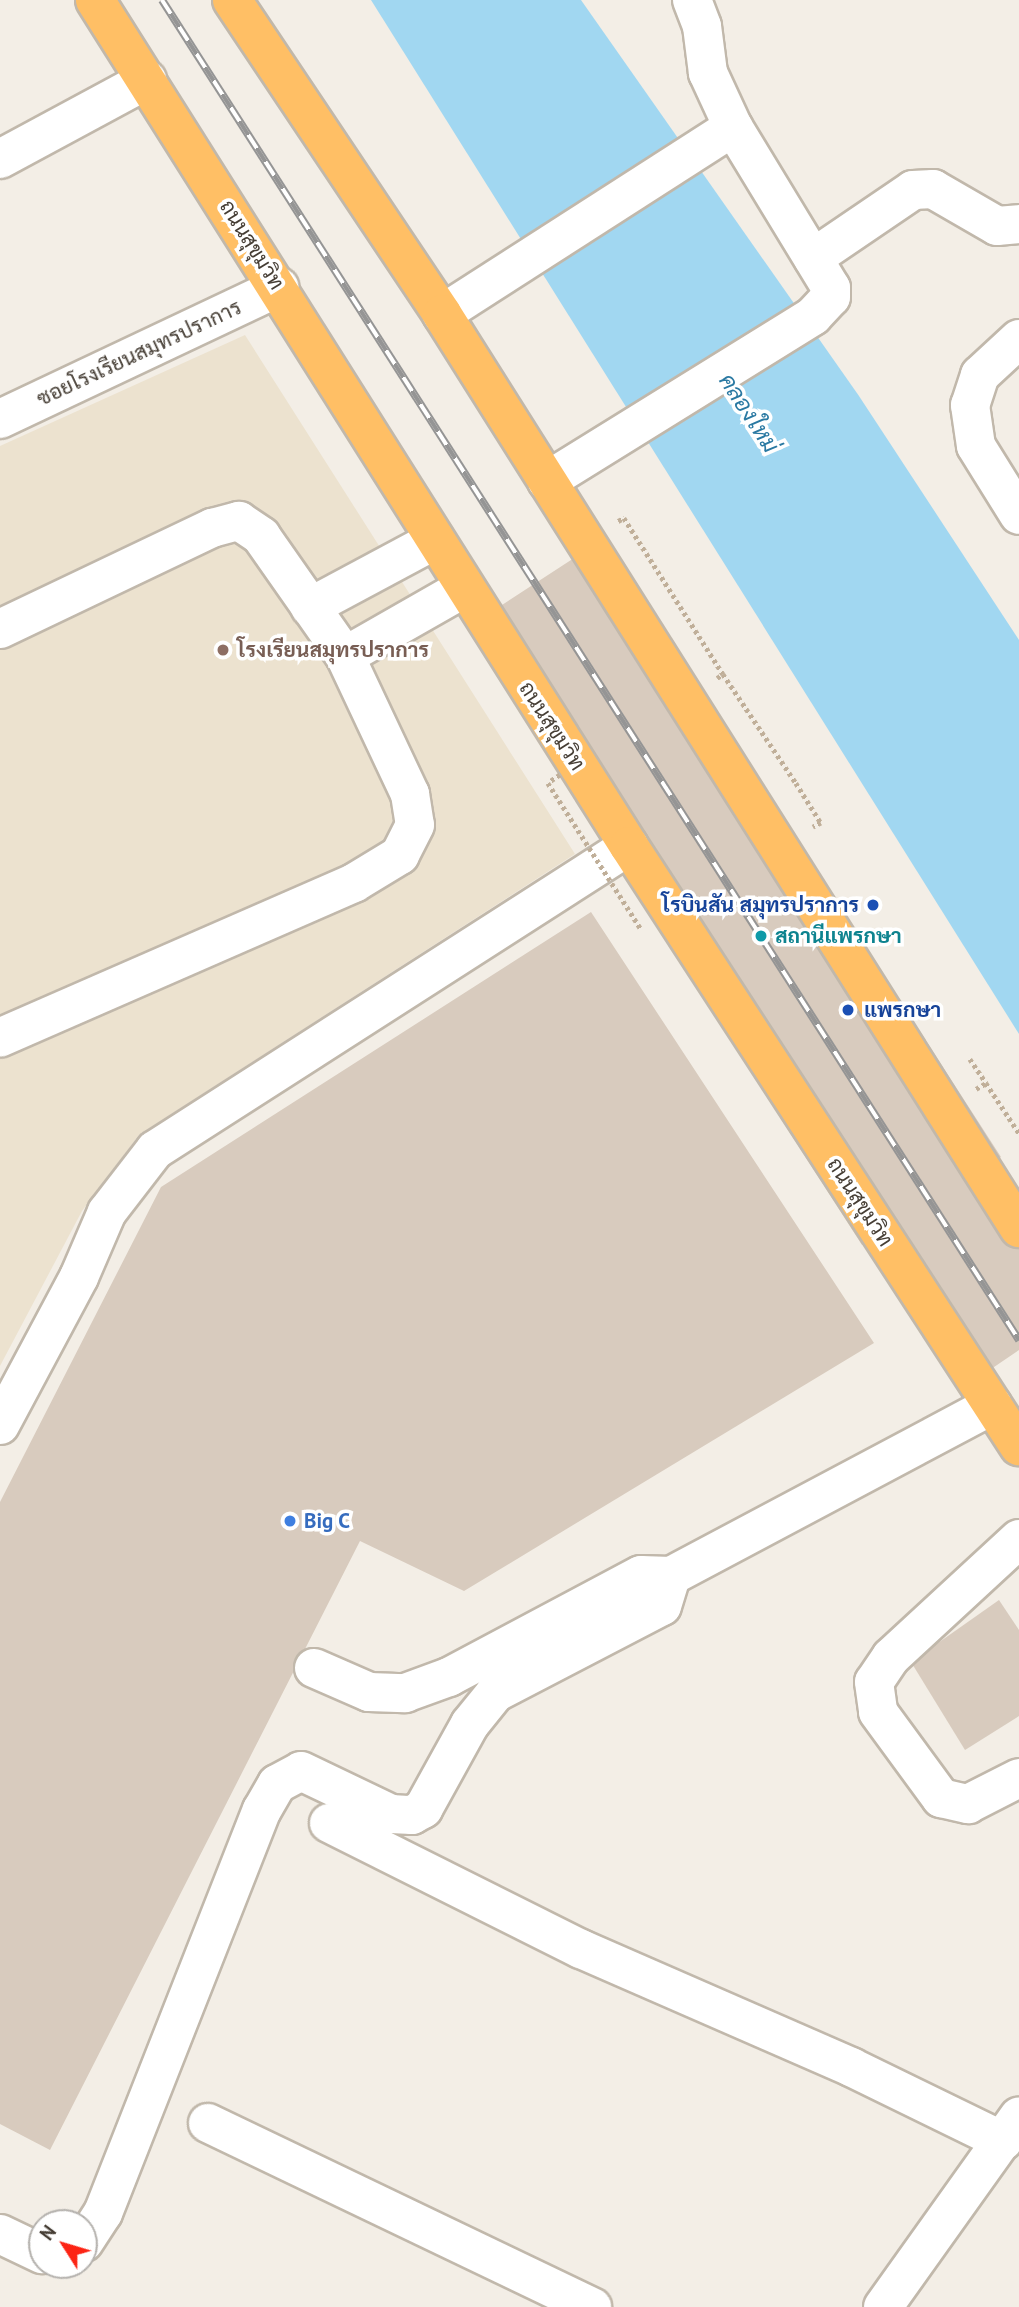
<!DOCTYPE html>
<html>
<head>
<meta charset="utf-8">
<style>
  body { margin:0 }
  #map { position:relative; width:1019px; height:2307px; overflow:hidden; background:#f3eee6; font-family:"PT Sans",Sarabun,sans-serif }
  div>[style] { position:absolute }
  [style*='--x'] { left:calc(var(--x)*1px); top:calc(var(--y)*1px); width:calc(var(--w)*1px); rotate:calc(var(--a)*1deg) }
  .education>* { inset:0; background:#ece2cf }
  .water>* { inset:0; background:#a1d7f1 }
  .building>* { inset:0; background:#d8cbbe }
  .path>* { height:4.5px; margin-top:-2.25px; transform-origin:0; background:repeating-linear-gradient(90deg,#c0af99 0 3.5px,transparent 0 7px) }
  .roads { filter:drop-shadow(2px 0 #c1b8ab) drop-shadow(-2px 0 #c1b8ab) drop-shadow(0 2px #c1b8ab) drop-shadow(0 -2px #c1b8ab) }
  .minor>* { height:38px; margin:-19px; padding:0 19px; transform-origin:19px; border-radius:19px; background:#fff }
  .highway>* { height:38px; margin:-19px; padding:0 19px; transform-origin:19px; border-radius:19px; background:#ffbf65 }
  .rail>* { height:8px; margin-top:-4px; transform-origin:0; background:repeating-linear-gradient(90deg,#fff 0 16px,#959595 0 32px); box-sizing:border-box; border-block:2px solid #959595 }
  .path-bridge>* { height:4.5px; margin-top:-2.25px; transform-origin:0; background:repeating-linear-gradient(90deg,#c0af99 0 3.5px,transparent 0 7px) }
  .dots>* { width:19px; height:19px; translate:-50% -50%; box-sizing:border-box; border:4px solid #fff; border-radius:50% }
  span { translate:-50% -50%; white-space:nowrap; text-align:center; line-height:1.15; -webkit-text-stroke:7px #fff; paint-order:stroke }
  .street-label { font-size:21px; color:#463e35 }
  .education-label { font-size:21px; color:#785e54; font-weight:700 }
  .left { translate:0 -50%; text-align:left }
  .transit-label { font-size:21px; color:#164399; font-weight:700 }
  .right { translate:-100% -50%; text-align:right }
  .culture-label { font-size:21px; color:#0d838f; font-weight:700 }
  .shop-label { font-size:21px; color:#366cbe; font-weight:700 }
  .water-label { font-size:23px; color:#2a79a2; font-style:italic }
  .north { position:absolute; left:28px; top:2209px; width:70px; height:70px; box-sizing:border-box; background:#fff; border:2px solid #b5b2ae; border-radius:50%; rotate:307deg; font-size:19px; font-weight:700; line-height:28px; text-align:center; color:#463e35 }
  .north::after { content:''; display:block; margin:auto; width:24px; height:32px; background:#fc2414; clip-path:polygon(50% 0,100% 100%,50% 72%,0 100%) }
</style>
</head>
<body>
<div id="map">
  <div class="education">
    <i style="clip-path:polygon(245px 335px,575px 854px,139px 1135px,82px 1211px,0 1366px,0 446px)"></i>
  </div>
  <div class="water">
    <i style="clip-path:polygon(371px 0,581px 0,859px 396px,1019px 640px,1019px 1034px)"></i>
  </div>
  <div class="building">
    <i style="clip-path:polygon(591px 547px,699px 689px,1001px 1157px,989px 1165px,1019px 1213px,1019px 1350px,969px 1384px,878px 1235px,862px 1245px,560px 775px,557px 770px,571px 762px,479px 620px)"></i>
    <i style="clip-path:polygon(591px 912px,874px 1343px,464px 1591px,360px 1541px,50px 2150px,0 2124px,0 1502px,161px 1187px)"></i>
    <i style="clip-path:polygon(999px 1600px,1019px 1630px,1019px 1716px,965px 1750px,911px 1662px)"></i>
  </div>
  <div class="path">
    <i style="--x:618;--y:521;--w:7;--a:-27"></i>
    <i style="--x:624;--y:518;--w:185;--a:57.6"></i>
    <i style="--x:717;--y:678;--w:7;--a:-34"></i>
    <i style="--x:723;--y:674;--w:131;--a:56.2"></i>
    <i style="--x:796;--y:783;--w:47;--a:58"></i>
    <i style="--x:821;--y:823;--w:9;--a:153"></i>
    <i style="--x:970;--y:1059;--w:29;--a:56"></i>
    <i style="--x:976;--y:1089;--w:12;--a:-31"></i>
    <i style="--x:986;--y:1083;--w:60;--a:56.6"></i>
  </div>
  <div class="roads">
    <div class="minor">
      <i style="--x:0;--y:159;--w:167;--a:-28.3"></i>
      <i style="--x:813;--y:258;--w:121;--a:-34.2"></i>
      <i style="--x:913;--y:190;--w:20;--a:-3"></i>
      <i style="--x:933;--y:189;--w:74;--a:30"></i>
      <i style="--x:997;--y:226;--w:22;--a:-5"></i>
      <i style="--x:442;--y:314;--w:346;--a:-32.7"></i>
      <i style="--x:1019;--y:339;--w:53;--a:137.3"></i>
      <i style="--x:980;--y:375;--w:32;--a:108"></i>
      <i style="--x:970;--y:405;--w:41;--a:81.7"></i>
      <i style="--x:976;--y:446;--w:81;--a:58.1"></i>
      <i style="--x:0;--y:419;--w:309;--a:-25.3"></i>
      <i style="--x:547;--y:481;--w:313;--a:-31.8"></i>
      <i style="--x:813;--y:316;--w:26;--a:-47"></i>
      <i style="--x:831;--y:297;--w:9;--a:-90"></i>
      <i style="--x:831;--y:288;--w:188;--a:-121.3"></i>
      <i style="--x:733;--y:127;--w:60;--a:-114.8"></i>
      <i style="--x:708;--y:73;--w:47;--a:-97.3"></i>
      <i style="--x:702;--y:26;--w:28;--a:-111"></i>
      <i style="--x:310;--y:607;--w:142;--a:-28.2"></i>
      <i style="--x:0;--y:629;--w:235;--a:-25.5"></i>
      <i style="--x:212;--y:528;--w:28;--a:-15"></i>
      <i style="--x:239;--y:521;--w:27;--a:34"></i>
      <i style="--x:261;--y:536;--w:146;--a:55"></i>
      <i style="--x:345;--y:656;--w:153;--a:64.8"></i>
      <i style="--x:410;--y:794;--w:31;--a:81"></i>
      <i style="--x:415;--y:825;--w:34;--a:117"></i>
      <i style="--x:400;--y:855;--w:54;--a:148.7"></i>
      <i style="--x:354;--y:883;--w:386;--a:156.4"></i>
      <i style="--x:345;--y:656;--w:137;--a:-29.7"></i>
      <i style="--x:0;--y:1425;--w:168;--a:-61.9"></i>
      <i style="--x:79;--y:1277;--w:71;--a:-66.7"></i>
      <i style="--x:107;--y:1212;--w:78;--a:-52.3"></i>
      <i style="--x:155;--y:1150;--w:563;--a:-32.67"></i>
      <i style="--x:1019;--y:1539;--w:174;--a:137.3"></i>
      <i style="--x:891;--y:1657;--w:30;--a:124"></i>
      <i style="--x:874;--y:1682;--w:30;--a:82"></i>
      <i style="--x:878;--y:1712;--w:107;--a:53.8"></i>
      <i style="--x:941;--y:1798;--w:28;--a:13"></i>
      <i style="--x:968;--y:1804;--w:57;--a:-27"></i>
      <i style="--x:314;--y:1668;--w:60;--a:23.6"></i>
      <i style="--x:369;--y:1692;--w:36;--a:2"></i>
      <i style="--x:405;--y:1693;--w:47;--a:-20"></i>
      <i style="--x:449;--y:1677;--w:217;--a:-28"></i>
      <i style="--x:641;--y:1575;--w:30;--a:2"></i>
      <i style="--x:671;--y:1576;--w:364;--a:-28"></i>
      <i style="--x:329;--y:1823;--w:282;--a:26.6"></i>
      <i style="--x:581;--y:1949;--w:295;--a:23.6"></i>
      <i style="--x:851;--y:2067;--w:169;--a:26"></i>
      <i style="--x:208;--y:2123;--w:426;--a:25.6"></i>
      <i style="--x:0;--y:2234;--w:47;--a:25.5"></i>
      <i style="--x:84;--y:2242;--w:35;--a:-57"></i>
      <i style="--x:103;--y:2213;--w:433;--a:-68.5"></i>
      <i style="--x:262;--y:1810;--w:30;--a:-60"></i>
      <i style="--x:277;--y:1784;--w:27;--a:-28"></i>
      <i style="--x:301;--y:1771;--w:100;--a:25.5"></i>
      <i style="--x:391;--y:1814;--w:21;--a:3"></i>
      <i style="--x:412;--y:1815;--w:13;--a:-29"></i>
      <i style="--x:423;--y:1809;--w:97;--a:-61.1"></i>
      <i style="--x:470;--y:1724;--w:40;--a:-51"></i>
      <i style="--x:495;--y:1693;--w:188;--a:-27.5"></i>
      <i style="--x:662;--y:1606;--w:31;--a:-73"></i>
      <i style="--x:883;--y:2307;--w:234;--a:-54.5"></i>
    </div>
    <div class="highway">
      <i style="--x:95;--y:0;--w:1000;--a:57.74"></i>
      <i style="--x:629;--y:846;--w:716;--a:56.98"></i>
      <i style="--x:232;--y:0;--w:378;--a:56.2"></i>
      <i style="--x:442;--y:314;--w:1081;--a:57.74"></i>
    </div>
  </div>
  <div class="rail">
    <i style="--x:162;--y:0;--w:1591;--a:57.4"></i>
  </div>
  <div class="path-bridge">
    <i style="--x:560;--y:775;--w:14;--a:146"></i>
    <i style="--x:548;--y:783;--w:173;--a:57.5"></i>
  </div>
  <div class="dots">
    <i style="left:223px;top:650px;background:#8d6e63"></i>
    <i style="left:873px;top:905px;background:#1a4fb4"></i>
    <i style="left:761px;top:936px;background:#0f9aa8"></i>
    <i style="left:848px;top:1010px;background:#1a4fb4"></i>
    <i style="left:290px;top:1521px;background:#3f7fe0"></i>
  </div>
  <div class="street-label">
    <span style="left:252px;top:245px;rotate:58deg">ถนนสุขุมวิท</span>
    <span style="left:139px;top:353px;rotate:-25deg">ซอยโรงเรียนสมุทรปราการ</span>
    <span style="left:552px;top:726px;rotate:57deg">ถนนสุขุมวิท</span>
    <span style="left:860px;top:1202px;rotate:57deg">ถนนสุขุมวิท</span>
  </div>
  <div class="education-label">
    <span class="left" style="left:237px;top:650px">โรงเรียนสมุทรปราการ</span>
  </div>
  <div class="transit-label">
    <span class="right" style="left:859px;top:905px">โรบินสัน สมุทรปราการ</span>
    <span class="left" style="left:864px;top:1010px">แพรกษา</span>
  </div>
  <div class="culture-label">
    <span class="left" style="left:775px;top:936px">สถานีแพรกษา</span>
  </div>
  <div class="shop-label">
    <span class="left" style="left:304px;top:1521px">Big C</span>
  </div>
  <div class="water-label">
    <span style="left:749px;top:413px;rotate:57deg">คลองใหม่</span>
  </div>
  <div class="north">N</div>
</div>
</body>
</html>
